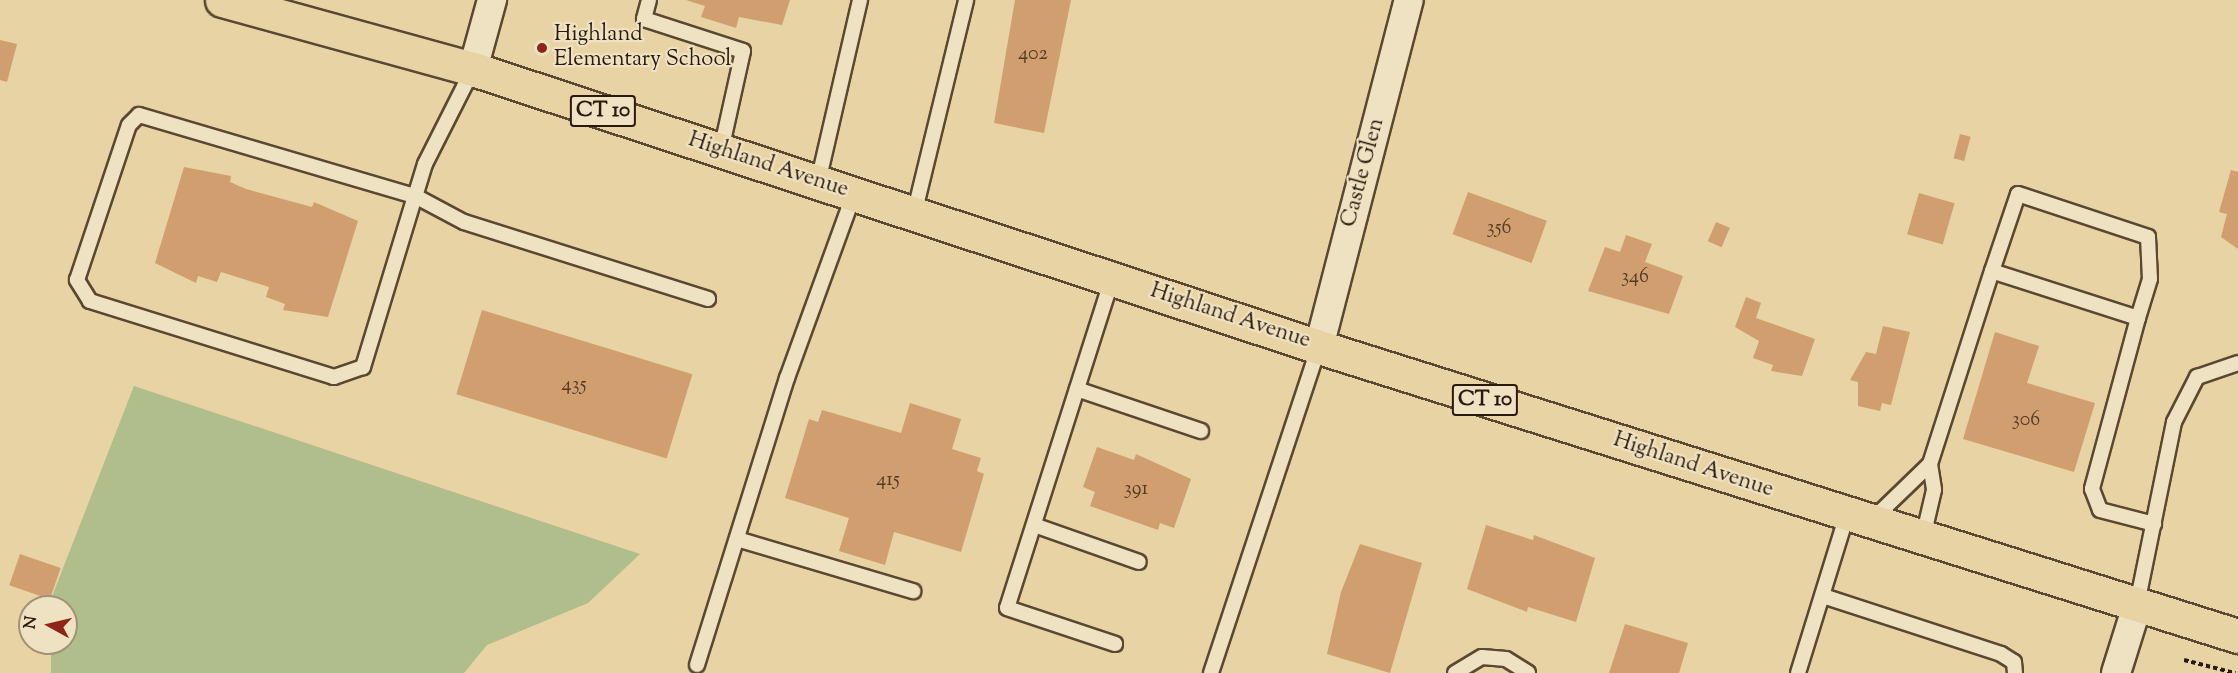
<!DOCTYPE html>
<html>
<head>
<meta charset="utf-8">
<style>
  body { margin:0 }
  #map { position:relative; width:2238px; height:673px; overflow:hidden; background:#e7d3a3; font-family:"Sorts Mill Goudy",serif }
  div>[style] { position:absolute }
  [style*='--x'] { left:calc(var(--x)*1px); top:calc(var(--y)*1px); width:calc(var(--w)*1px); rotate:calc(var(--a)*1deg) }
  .green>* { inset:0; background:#afbe8a }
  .building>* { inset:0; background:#d19f6f; transform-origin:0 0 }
  .path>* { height:4px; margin-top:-2px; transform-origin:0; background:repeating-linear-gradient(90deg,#2b1a0b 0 4.5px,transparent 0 7.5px) }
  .roads { filter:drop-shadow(2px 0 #5a4831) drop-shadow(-2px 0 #5a4831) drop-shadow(0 2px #5a4831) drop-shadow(0 -2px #5a4831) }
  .lane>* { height:14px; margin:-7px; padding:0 7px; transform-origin:7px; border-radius:7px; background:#efe2c3 }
  .street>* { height:28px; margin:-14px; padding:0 14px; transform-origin:14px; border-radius:14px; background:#efe2c3 }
  .highway>* { height:33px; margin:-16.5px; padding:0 16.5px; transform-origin:16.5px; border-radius:16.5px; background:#e7d3a3 }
  .dots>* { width:16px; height:16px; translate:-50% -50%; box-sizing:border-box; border:3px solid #efe2c3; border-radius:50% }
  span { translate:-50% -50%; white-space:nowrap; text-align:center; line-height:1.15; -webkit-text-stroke:4.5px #efe2c3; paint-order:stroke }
  .number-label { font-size:20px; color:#543b24 }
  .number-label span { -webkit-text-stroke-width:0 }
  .shield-label span { padding:2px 4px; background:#efe2c3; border:2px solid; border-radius:4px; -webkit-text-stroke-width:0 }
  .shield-label { font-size:21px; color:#2b1a0b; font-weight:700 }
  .poi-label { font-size:22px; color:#2b1a0b }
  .left { translate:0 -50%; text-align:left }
  .street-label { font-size:22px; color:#2b1a0b }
  .north { position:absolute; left:18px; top:595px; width:60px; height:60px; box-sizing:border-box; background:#efe2c3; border:2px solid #a19279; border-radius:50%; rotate:278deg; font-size:16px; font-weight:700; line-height:24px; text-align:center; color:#2b1a0b }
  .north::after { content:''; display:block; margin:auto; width:21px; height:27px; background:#8f2418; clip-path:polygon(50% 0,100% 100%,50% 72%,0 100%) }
</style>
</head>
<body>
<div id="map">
  <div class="green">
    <i style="clip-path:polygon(134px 386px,640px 554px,588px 603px,487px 645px,464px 673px,51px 673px,51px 643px,66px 643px,66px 607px,51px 607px,51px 599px)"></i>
  </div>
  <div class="building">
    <i style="clip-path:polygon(686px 0,790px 0,782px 25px,739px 17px,736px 28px,701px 17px,705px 6px)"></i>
    <i style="clip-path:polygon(1015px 0,1071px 0,1044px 133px,994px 123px)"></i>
    <i style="clip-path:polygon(0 40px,17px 44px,7px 82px,0 80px)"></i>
    <i style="left:1960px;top:134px;width:11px;height:25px;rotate:15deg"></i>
    <i style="clip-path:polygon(184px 167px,231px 176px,230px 182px,246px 189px,312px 207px,314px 202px,358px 221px,328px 317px,283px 310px,285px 304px,266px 297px,269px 287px,221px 272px,217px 282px,198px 276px,196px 283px,155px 263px)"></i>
    <i style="clip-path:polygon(2231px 170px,2238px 172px,2238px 249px,2221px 237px,2227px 214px,2219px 212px)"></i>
    <i style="left:1468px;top:192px;width:84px;height:45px;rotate:20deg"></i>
    <i style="left:1919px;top:193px;width:37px;height:43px;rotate:16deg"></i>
    <i style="left:1716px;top:222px;width:15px;height:21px;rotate:23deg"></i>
    <i style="clip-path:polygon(1626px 235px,1652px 244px,1645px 262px,1683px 276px,1669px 314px,1588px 291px,1605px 247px,1620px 252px)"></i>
    <i style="clip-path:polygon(1746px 297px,1761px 303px,1756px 318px,1815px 339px,1802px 376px,1771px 371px,1773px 365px,1753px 358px,1759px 341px,1735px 327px)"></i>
    <i style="left:482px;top:310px;width:220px;height:88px;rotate:17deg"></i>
    <i style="clip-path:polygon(1883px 326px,1910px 332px,1891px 405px,1882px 403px,1880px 411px,1858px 406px,1858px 382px,1850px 380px,1866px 352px,1876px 354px)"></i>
    <i style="clip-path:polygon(1995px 332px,2039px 346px,2027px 383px,2095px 403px,2074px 472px,1963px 439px)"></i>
    <i style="clip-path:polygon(910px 403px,961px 419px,952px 449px,981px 458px,977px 471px,984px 474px,961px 552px,894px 532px,885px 565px,839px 551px,849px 518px,785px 498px,809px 419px,818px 422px,822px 410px,901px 433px)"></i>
    <i style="clip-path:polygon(1097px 447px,1134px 460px,1136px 454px,1191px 479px,1174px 528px,1160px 523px,1158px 530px,1090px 506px,1095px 492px,1083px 487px)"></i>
    <i style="clip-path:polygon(1486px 525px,1533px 540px,1534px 535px,1595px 558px,1576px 622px,1528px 607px,1527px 612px,1467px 589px)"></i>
    <i style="clip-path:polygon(1360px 544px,1422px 563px,1390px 673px,1327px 654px,1341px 592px)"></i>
    <i style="left:20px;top:554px;width:43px;height:33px;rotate:19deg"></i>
    <i style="clip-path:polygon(1625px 624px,1688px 643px,1679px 673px,1609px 673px)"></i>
  </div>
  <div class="path">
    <i style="--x:2184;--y:660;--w:53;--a:14.3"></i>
  </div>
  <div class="roads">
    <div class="lane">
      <i style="--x:649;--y:0;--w:20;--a:105"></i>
      <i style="--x:644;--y:19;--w:104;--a:17.9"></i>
      <i style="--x:743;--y:51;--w:101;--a:102.5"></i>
      <i style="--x:473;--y:69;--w:106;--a:116.8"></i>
      <i style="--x:425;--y:164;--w:34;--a:107"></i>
      <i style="--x:415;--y:196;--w:179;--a:106.9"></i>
      <i style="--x:363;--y:367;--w:31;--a:161"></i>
      <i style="--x:334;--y:377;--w:256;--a:-162.7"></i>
      <i style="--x:90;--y:301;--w:25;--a:-122"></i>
      <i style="--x:77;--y:280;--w:163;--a:-71.5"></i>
      <i style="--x:129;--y:125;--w:14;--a:-45"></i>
      <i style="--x:139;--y:115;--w:288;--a:16.4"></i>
      <i style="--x:415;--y:196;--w:55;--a:28"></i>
      <i style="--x:464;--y:222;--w:256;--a:17.5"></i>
      <i style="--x:818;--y:182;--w:187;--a:-77"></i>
      <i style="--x:914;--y:214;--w:220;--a:-76.3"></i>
      <i style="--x:1112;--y:279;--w:345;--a:107.7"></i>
      <i style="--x:1007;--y:608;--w:114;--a:18.4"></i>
      <i style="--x:2138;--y:318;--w:177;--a:105.1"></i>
      <i style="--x:2092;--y:489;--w:22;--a:69"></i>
      <i style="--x:2100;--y:510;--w:56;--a:14.5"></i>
      <i style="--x:1077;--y:389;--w:131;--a:18.7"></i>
      <i style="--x:1930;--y:464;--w:203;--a:-72.2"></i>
      <i style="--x:1992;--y:271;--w:81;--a:-71.3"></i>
      <i style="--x:2018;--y:194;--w:137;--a:18.3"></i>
      <i style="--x:2148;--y:237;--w:42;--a:87.3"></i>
      <i style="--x:2150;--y:279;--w:41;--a:107.1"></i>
      <i style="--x:2138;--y:318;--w:153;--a:-162.2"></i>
      <i style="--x:1873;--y:519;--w:79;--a:-44"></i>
      <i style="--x:1930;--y:464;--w:26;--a:81"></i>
      <i style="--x:1934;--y:490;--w:48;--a:103.2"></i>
      <i style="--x:1034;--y:525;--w:111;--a:19.4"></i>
      <i style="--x:737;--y:539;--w:184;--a:16.5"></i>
      <i style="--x:1823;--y:596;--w:187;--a:18"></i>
      <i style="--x:2001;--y:654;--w:15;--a:32"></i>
      <i style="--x:2014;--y:662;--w:11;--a:85"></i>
      <i style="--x:2137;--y:604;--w:186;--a:-78.5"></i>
      <i style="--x:2174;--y:422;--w:51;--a:-62.9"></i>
      <i style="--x:2197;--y:377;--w:43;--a:-18.9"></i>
      <i style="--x:697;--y:665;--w:301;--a:-72.6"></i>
      <i style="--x:787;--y:378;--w:196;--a:-70"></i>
      <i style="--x:1211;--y:673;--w:343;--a:-71.7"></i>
      <i style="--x:1455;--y:673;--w:31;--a:-31"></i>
      <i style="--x:1482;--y:657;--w:24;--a:5"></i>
      <i style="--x:1506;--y:659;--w:26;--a:32"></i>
      <i style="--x:1798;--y:673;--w:165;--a:-72.8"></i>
    </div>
    <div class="street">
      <i style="--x:473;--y:69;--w:72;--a:-74.6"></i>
      <i style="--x:1319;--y:347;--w:358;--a:-75.5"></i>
      <i style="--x:2116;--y:673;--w:70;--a:-72.6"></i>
    </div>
    <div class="highway">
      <i style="--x:222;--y:0;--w:260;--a:15.4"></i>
      <i style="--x:473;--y:69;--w:891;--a:18.19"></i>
      <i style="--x:1319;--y:347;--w:963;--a:17.46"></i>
    </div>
  </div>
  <div class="dots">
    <i style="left:542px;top:48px;background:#8f2418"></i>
  </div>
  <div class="number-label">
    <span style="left:1033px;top:54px">402</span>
    <span style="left:1499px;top:228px">356</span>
    <span style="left:1635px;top:277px">346</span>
    <span style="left:574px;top:385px">435</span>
    <span style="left:2026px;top:420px">306</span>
    <span style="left:888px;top:480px">415</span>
    <span style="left:1136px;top:489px">391</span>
  </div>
  <div class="shield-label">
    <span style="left:603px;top:111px">CT 10</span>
    <span style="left:1485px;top:400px">CT 10</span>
  </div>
  <div class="poi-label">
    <span class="left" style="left:554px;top:48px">Highland<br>Elementary School</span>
  </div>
  <div class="street-label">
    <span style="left:768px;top:166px;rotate:18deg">Highland Avenue</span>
    <span style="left:1364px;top:173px;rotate:-75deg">Castle Glen</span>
    <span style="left:1230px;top:317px;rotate:18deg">Highland Avenue</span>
    <span style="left:1693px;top:466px;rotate:18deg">Highland Avenue</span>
  </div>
  <div class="north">N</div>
</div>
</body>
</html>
